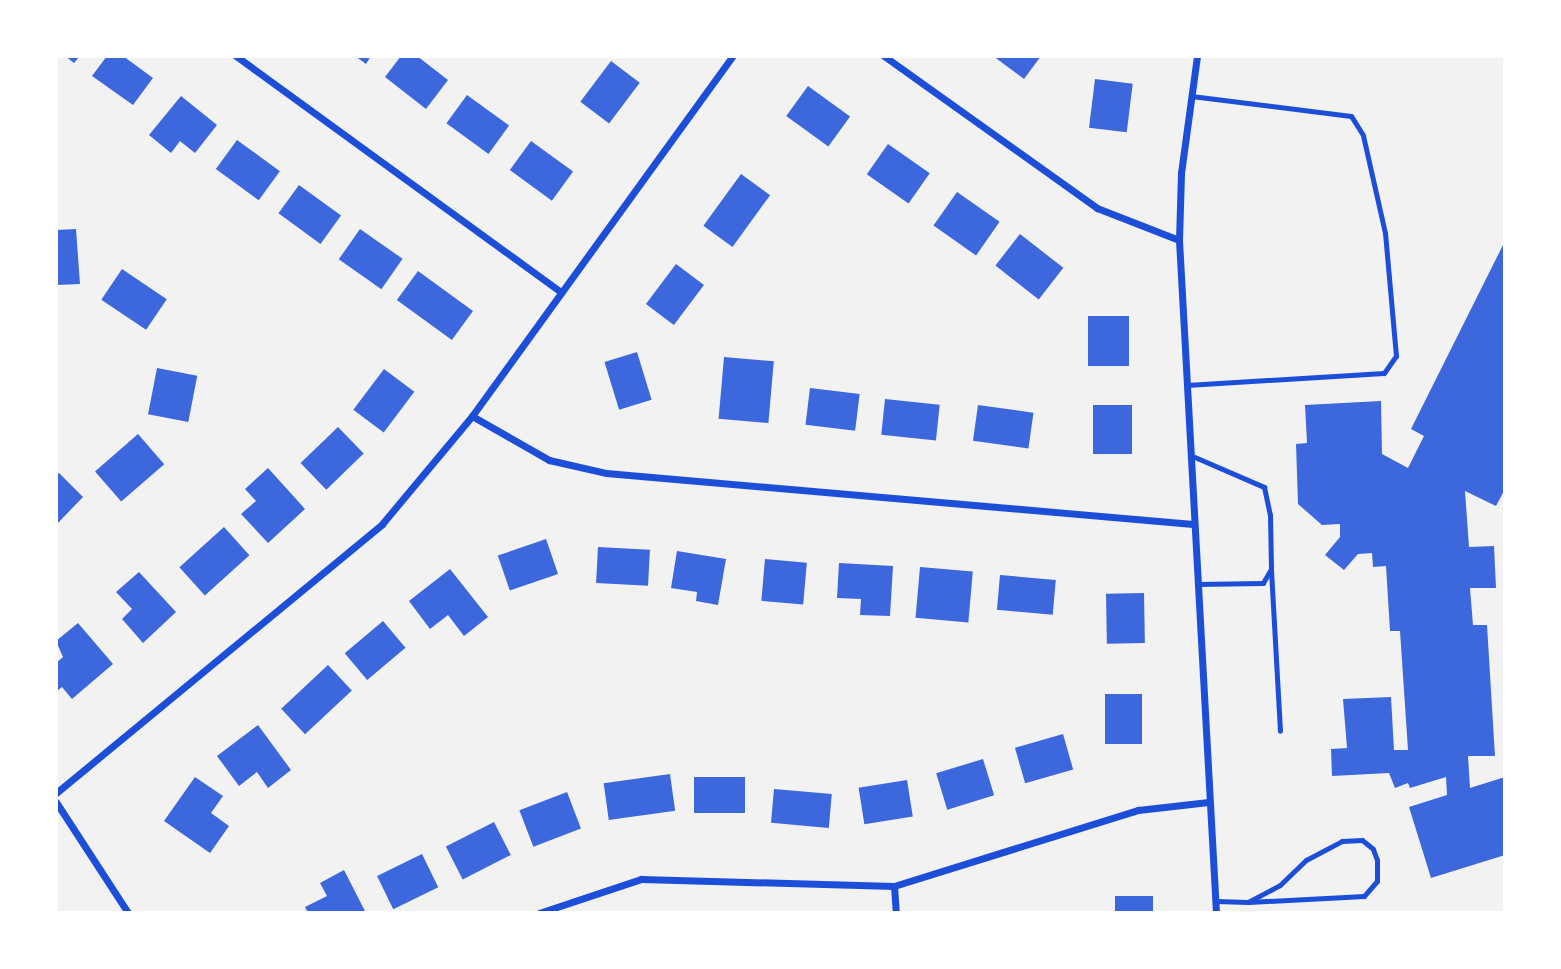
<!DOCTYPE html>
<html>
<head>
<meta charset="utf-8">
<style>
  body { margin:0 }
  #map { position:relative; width:1561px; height:969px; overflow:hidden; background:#f2f2f2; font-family:"Open Sans",sans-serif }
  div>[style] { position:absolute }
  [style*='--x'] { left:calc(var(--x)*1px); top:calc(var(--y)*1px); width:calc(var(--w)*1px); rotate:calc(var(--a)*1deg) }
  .building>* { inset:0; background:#3d67dc; transform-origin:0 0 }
  .service>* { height:5px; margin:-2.5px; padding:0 2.5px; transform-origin:2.5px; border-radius:2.5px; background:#1d4ed8 }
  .minor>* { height:7px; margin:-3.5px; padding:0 3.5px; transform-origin:3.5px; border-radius:3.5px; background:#1d4ed8 }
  span { translate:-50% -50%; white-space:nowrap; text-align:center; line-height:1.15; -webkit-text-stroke:7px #fff; paint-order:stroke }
  .frame { position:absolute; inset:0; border:58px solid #fff; pointer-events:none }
</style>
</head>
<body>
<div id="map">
  <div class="building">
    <i style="clip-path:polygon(65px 56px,80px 56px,74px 63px)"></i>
    <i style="clip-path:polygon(107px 56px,123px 56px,153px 78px,133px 105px,92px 76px)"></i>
    <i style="clip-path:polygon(355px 56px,371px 56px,366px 64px)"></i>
    <i style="clip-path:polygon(401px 56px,417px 56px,448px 80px,426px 109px,385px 77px)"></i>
    <i style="clip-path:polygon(993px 56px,1041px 56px,1024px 79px)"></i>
    <i style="left:611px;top:61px;width:36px;height:51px;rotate:37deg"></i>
    <i style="left:1095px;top:79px;width:38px;height:49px;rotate:7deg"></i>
    <i style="left:808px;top:86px;width:52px;height:37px;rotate:36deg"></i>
    <i style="left:467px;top:95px;width:52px;height:35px;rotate:36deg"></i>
    <i style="clip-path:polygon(181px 96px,217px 125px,195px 153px,180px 141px,171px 153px,149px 135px)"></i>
    <i style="left:237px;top:140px;width:53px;height:36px;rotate:36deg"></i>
    <i style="left:531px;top:141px;width:52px;height:36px;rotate:36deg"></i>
    <i style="left:888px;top:144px;width:51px;height:37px;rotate:35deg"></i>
    <i style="left:741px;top:174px;width:36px;height:64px;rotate:36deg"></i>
    <i style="left:299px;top:185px;width:52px;height:35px;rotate:36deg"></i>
    <i style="left:957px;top:192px;width:52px;height:41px;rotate:35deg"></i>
    <i style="clip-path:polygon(76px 229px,80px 284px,56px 285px,56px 230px)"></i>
    <i style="left:360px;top:229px;width:52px;height:37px;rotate:35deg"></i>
    <i style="left:1020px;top:234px;width:55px;height:40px;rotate:38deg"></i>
    <i style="clip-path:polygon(1505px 241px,1505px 489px,1496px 506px,1465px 491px,1469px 547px,1494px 546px,1496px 588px,1470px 588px,1473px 625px,1487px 625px,1495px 756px,1468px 756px,1470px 788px,1505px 777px,1505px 855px,1431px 878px,1409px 807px,1447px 795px,1446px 777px,1410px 788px,1408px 783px,1395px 788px,1389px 773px,1332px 776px,1331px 749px,1347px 748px,1343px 699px,1391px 697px,1394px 750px,1408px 750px,1400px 631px,1390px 631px,1386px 566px,1373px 567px,1372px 553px,1358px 554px,1344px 570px,1325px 555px,1340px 537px,1340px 524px,1322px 525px,1298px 504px,1296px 444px,1307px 443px,1305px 405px,1381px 401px,1382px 454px,1408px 468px,1424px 436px,1411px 429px)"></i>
    <i style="left:676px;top:264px;width:35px;height:50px;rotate:37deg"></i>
    <i style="left:122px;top:269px;width:54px;height:37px;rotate:34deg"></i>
    <i style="left:418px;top:271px;width:68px;height:36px;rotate:36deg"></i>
    <i style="left:1088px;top:316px;width:41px;height:50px"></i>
    <i style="left:637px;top:352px;width:50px;height:34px;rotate:73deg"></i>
    <i style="left:724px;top:357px;width:50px;height:62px;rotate:5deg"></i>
    <i style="left:157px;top:368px;width:41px;height:47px;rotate:11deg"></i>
    <i style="left:384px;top:369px;width:38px;height:51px;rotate:37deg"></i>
    <i style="left:810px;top:388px;width:50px;height:37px;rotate:7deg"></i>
    <i style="left:885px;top:399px;width:55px;height:36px;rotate:6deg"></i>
    <i style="left:978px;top:405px;width:56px;height:36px;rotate:8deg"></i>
    <i style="left:1093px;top:405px;width:39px;height:49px"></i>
    <i style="left:338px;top:427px;width:37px;height:52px;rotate:46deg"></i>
    <i style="left:138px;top:434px;width:40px;height:57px;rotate:49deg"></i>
    <i style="clip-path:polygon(268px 468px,305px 509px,268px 543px,241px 514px,256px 501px,245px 489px)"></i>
    <i style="clip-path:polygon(59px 473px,83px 497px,56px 525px,56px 476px)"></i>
    <i style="left:224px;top:527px;width:38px;height:60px;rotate:48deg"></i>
    <i style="left:546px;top:539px;width:37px;height:51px;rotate:71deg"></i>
    <i style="left:598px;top:547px;width:52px;height:36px;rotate:3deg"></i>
    <i style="clip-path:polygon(677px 551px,726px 559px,718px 605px,696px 601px,697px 592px,671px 588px)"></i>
    <i style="left:765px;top:559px;width:42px;height:42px;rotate:5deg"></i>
    <i style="clip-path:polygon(839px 563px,893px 566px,890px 616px,860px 615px,861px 599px,837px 598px)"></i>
    <i style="left:920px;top:567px;width:53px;height:51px;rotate:5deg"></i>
    <i style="clip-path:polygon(450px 569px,488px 617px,464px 636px,448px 615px,430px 629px,409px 601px)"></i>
    <i style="clip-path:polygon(139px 572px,176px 612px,143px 643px,122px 619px,132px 609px,116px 592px)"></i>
    <i style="left:1000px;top:575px;width:56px;height:35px;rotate:5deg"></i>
    <i style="left:1144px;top:593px;width:50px;height:38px;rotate:89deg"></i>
    <i style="left:383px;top:621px;width:35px;height:50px;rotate:50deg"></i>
    <i style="clip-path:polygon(78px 623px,113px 664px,72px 699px,62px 687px,56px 692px,56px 663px,63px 657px,56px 641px)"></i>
    <i style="left:328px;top:665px;width:35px;height:64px;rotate:47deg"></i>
    <i style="left:1105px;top:694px;width:37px;height:50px"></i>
    <i style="clip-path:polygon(258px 725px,291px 770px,268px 788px,257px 772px,239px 786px,217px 756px)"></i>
    <i style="left:1063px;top:734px;width:37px;height:50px;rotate:74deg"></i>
    <i style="left:983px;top:759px;width:38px;height:49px;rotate:73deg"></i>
    <i style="left:670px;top:774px;width:37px;height:67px;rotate:82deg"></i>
    <i style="clip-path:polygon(195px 777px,223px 796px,211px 813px,229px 826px,210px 853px,164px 821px)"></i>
    <i style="left:694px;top:777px;width:51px;height:36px"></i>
    <i style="left:907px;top:780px;width:37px;height:49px;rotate:81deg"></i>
    <i style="left:774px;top:789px;width:58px;height:34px;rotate:5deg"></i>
    <i style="left:567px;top:792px;width:39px;height:51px;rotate:69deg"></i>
    <i style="left:494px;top:822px;width:37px;height:54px;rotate:63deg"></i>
    <i style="left:422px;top:854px;width:37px;height:50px;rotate:64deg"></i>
    <i style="clip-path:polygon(344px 870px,366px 913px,308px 913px,305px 907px,327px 896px,320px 883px)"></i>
    <i style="left:1153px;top:896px;width:17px;height:38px;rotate:90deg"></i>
  </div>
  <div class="service">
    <i style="--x:1187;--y:385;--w:197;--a:-3.5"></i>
    <i style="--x:1384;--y:373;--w:21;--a:-55"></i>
    <i style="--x:1396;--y:356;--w:123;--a:-95.1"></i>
    <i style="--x:1385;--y:233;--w:100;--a:-102.7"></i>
    <i style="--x:1363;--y:135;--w:22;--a:-122"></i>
    <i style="--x:1351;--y:116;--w:161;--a:-172.9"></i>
    <i style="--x:1190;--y:455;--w:81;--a:23.4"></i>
    <i style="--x:1264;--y:487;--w:29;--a:78"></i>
    <i style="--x:1270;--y:515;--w:54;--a:88.9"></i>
    <i style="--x:1271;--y:569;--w:16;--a:120"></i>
    <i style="--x:1263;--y:583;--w:66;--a:179.1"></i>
    <i style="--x:1271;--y:570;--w:161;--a:86.8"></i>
    <i style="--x:1216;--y:901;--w:32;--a:2"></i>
    <i style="--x:1248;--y:902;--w:36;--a:-28"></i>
    <i style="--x:1280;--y:885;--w:36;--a:-44"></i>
    <i style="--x:1306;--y:860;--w:41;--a:-27.8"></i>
    <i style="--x:1342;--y:841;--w:20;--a:-3"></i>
    <i style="--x:1362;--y:840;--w:14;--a:39"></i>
    <i style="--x:1373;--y:849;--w:12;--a:70"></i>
    <i style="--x:1377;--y:860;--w:21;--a:90"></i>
    <i style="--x:1377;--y:881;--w:20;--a:131"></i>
    <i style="--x:1364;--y:896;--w:116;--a:177"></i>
  </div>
  <div class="minor">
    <i style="--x:236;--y:56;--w:402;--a:36"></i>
    <i style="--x:884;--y:56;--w:262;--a:35.5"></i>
    <i style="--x:1097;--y:208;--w:88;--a:21.3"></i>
    <i style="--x:1197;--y:56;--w:118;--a:97.8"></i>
    <i style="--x:1181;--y:173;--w:67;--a:91.7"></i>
    <i style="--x:1179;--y:240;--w:674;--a:86.85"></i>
    <i style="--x:472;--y:416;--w:89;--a:29.7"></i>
    <i style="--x:549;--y:460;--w:58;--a:12.8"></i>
    <i style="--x:606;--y:473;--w:589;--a:4.97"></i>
    <i style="--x:56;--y:793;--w:423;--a:-39.5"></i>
    <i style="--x:382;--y:524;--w:141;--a:-50.2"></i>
    <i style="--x:472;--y:416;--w:445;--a:-54.1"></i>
    <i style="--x:56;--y:802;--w:132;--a:57"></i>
    <i style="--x:894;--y:886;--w:27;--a:86"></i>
    <i style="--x:539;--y:913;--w:108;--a:-18.4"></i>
    <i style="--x:641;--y:879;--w:253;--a:1.6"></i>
    <i style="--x:894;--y:886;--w:256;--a:-17.3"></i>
    <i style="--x:1138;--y:810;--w:71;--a:-6.4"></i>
  </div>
  <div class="frame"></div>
</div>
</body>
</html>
